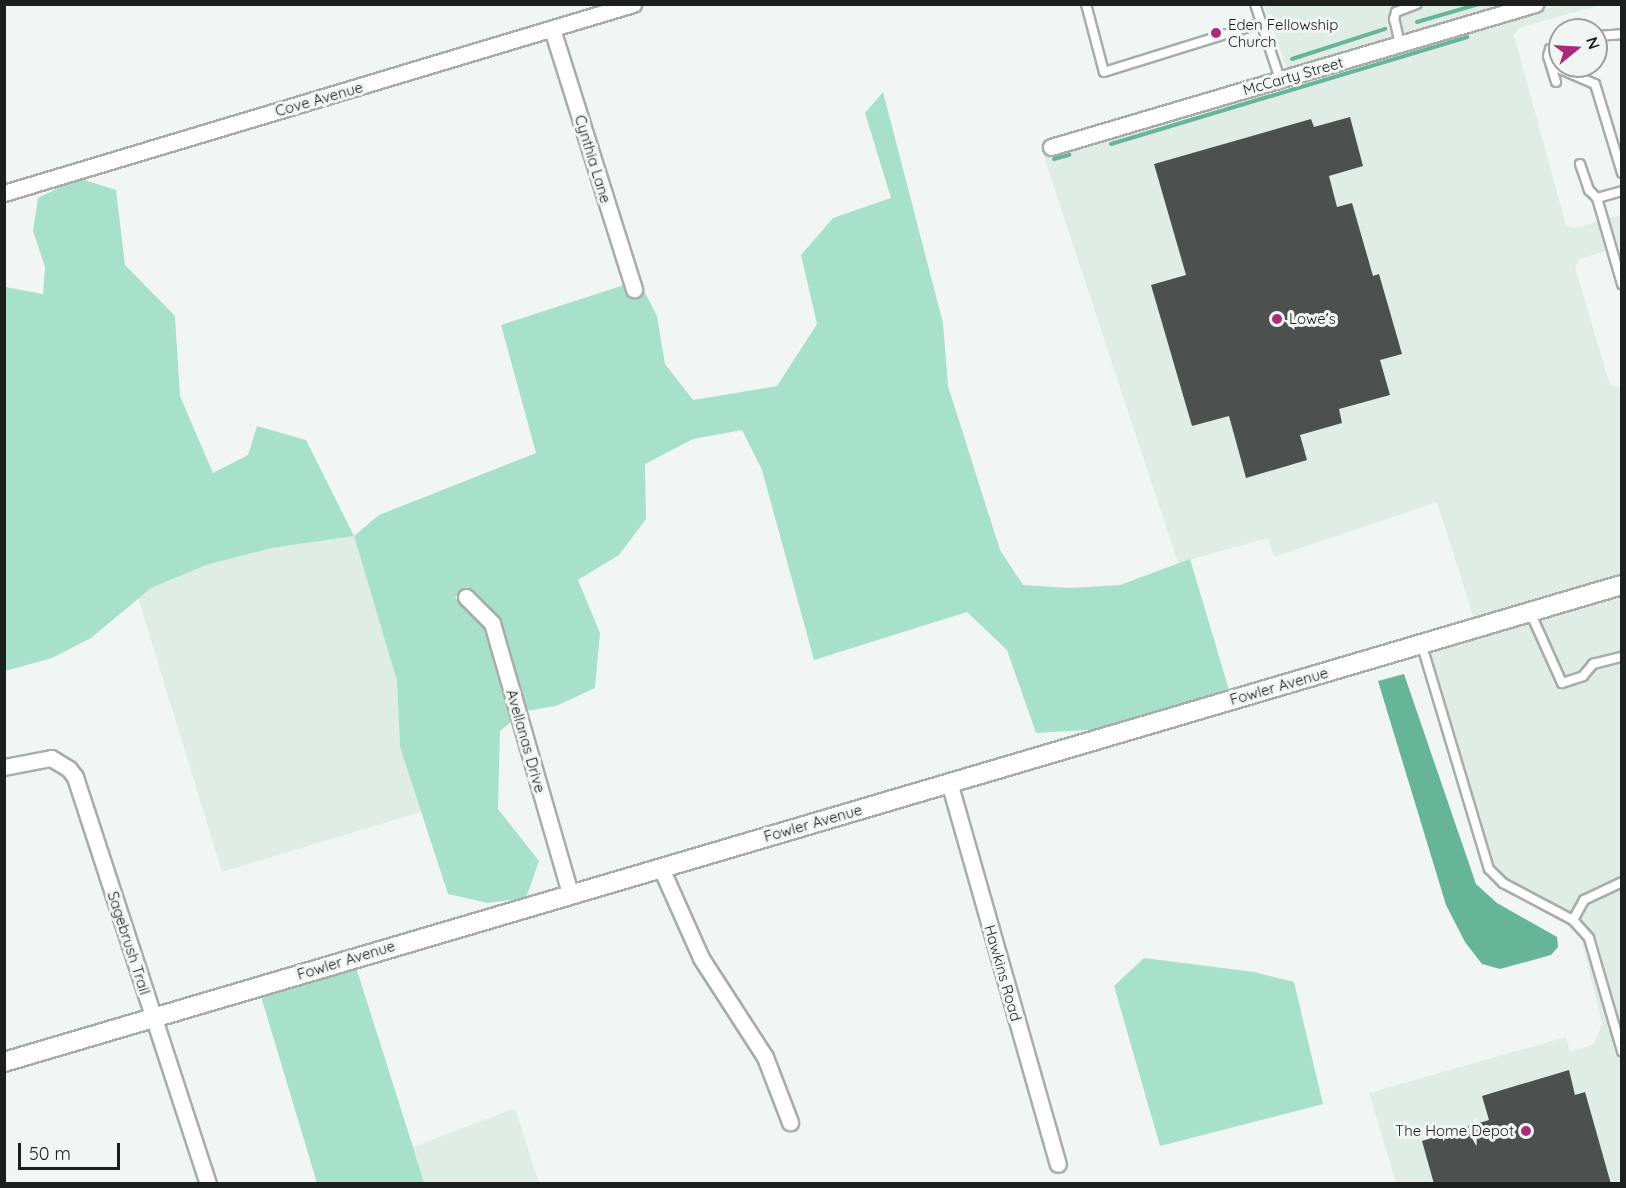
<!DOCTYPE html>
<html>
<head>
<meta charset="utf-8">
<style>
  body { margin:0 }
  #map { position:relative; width:1626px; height:1188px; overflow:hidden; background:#f1f6f4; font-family:Quicksand,sans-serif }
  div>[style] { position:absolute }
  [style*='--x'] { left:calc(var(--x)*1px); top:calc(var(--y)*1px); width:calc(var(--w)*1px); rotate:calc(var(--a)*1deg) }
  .built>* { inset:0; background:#e0ede7 }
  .green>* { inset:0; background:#a8e1cb }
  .water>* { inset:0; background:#67b599 }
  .stream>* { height:4px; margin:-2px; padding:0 2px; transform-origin:2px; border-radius:2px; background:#67b599 }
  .building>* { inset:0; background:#4c504f }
  .roads { filter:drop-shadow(2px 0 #a8adaa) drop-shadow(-2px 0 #a8adaa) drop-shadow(0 2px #a8adaa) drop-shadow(0 -2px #a8adaa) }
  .service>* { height:8px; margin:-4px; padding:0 4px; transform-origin:4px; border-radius:4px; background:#fff }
  .minor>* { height:15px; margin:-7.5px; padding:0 7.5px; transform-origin:7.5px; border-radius:7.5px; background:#fff }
  .tertiary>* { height:18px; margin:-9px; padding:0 9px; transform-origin:9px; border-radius:9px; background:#fff }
  .dots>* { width:16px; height:16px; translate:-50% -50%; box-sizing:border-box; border:3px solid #f1f6f4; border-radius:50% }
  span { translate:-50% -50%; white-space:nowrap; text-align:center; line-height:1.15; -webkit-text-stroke:6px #f1f6f4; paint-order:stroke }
  .poi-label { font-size:15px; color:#1d1f1e }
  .left { translate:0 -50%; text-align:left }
  .right { translate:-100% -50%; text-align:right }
  .street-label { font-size:15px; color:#1d1f1e }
  .frame { position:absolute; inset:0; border:6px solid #1d1f1e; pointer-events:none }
  .north { position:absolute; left:1548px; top:18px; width:60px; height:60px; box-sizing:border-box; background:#f1f6f4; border:2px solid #9ca09e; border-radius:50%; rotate:72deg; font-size:16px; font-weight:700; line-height:24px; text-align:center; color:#1d1f1e }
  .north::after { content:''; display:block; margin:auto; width:21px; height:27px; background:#ac2b79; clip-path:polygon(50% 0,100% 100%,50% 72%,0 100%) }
  .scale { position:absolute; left:18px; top:1143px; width:102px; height:27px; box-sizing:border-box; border:3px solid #1d1f1e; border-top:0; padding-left:8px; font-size:18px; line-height:21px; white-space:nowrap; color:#1d1f1e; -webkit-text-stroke:4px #f1f6f4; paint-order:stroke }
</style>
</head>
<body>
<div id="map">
  <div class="built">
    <i style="clip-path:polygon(1264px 5px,1511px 5px,1253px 80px,1287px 69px)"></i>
    <i style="clip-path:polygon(1559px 5px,1600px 5px,1519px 28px,1514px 35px,1566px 225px,1575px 228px,1621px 215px,1621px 246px,1580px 259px,1575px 267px,1610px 385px,1621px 388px,1621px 578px,1475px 622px,1437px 502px,1274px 557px,1268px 538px,1178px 563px,1041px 148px,1045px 155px)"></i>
    <i style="clip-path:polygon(354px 536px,397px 681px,400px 747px,421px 812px,222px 872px,138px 598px,151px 588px,206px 565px,272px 548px)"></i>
    <i style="clip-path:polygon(1621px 593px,1621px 1183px,1396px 1183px,1369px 1093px,1566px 1037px,1570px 1052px,1594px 1044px,1602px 1023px,1579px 930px,1490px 880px,1423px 653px)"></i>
    <i style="clip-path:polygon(515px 1108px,539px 1183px,424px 1183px,413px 1147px)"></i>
  </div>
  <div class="green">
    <i style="clip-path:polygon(883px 92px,943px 323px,948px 386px,1000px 550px,1023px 585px,1071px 588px,1120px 585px,1190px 559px,1230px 693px,1104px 729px,1036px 733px,1007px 650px,967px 612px,814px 660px,762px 470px,742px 430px,693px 439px,645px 464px,646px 519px,619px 555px,578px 580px,600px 633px,595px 688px,556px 706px,526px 711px,499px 621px,467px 587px,455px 597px,484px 627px,512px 721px,500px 731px,498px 809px,539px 861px,526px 898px,488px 903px,448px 894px,400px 747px,397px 681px,354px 536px,272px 548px,206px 565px,151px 588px,91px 638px,52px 658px,5px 671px,5px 287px,43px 294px,45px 267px,33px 231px,38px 198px,78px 178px,116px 190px,125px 265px,175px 316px,180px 396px,213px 473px,248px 455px,257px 426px,306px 440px,354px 536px,379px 515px,536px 453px,501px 325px,624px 285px,629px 298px,644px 293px,641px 285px,657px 316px,665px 364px,693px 400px,777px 386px,817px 324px,801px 255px,833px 218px,891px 198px,865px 113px)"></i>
    <i style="clip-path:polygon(1144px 958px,1254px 972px,1294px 982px,1323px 1104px,1160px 1146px,1114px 986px)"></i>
    <i style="clip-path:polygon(355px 964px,413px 1147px,424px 1183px,317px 1183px,260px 993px)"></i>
  </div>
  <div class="water">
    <i style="clip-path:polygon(1404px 674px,1476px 884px,1497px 903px,1557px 937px,1558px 947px,1551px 955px,1500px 969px,1482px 964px,1465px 942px,1446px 905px,1378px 681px)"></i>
  </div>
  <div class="stream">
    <i style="--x:1417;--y:22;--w:65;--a:-16.2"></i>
    <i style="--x:1292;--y:59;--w:98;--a:-17.9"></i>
    <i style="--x:1111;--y:144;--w:372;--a:-16.7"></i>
    <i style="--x:1054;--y:159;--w:16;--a:-15"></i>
  </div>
  <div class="building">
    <i style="clip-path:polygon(1350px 117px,1363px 166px,1329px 176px,1337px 207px,1352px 203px,1373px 276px,1379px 274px,1402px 354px,1380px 360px,1390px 395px,1339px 409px,1342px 423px,1300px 435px,1307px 460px,1246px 478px,1229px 416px,1192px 426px,1151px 285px,1186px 275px,1154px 164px,1311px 119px,1314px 127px)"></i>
    <i style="clip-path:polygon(1569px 1070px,1575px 1095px,1585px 1092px,1611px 1184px,1434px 1184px,1422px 1141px,1489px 1120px,1482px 1096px)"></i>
  </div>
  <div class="roads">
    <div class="service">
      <i style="--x:1086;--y:4;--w:70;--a:75.2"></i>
      <i style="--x:1104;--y:72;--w:164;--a:-17.3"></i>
      <i style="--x:1255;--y:4;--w:79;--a:71.6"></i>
      <i style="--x:1596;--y:36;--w:26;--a:-4"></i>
      <i style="--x:1400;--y:44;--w:26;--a:-103"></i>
      <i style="--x:1394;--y:19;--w:7;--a:-74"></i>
      <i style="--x:1396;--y:12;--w:22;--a:-21"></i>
      <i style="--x:1551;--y:65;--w:48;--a:23.4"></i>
      <i style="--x:1595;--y:84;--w:93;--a:73.1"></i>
      <i style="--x:1556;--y:82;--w:27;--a:-107"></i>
      <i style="--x:1548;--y:56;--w:7;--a:-74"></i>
      <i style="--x:1550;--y:49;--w:10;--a:-17"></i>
      <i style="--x:1580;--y:164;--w:28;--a:71"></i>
      <i style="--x:1589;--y:190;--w:11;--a:45"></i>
      <i style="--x:1622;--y:191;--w:26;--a:164"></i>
      <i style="--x:1597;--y:198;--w:90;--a:73.8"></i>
      <i style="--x:1530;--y:612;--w:78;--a:65.7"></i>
      <i style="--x:1562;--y:683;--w:22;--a:-18"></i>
      <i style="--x:1583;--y:676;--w:16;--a:-50"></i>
      <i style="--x:1593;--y:664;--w:30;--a:-14"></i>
      <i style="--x:1422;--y:646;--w:233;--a:73.3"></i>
      <i style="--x:1489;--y:869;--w:20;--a:45"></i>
      <i style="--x:1503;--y:883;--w:79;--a:27.9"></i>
      <i style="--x:1573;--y:920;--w:24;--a:48"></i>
      <i style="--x:1589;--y:938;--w:118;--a:73.7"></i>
      <i style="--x:1573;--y:920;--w:23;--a:-61"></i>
      <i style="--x:1584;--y:900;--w:42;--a:-25.3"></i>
    </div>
    <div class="minor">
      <i style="--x:552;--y:29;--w:273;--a:72.5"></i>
      <i style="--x:1051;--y:147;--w:505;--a:-16.46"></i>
      <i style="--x:4;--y:193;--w:657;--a:-16.72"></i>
      <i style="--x:466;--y:597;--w:37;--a:45"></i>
      <i style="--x:492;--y:623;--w:282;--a:73.9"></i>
      <i style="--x:4;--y:767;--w:48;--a:-10.8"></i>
      <i style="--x:51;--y:758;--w:21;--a:31"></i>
      <i style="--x:69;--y:769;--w:10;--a:53"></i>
      <i style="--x:75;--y:777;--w:428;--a:71.9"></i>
      <i style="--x:949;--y:782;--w:397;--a:74.1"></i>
      <i style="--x:661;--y:868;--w:98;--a:66"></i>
      <i style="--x:701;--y:958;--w:118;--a:57.1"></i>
      <i style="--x:765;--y:1057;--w:70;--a:69"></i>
    </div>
    <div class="tertiary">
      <i style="--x:4;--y:1062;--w:1687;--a:-16.43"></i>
    </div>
  </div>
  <div class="dots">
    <i style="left:1216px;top:33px;background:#ac2b79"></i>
    <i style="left:1277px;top:319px;background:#ac2b79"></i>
    <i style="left:1526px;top:1131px;background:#ac2b79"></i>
  </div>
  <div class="poi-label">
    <span class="left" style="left:1228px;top:33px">Eden Fellowship<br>Church</span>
    <span class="left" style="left:1289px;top:319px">Lowe's</span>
    <span class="right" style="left:1514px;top:1131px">The Home Depot</span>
  </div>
  <div class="street-label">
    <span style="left:1293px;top:76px;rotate:-16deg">McCarty Street</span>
    <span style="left:319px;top:99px;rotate:-16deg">Cove Avenue</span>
    <span style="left:593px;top:159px;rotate:73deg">Cynthia Lane</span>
    <span style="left:1279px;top:686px;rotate:-16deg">Fowler Avenue</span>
    <span style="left:526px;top:741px;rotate:74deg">Avellanas Drive</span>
    <span style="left:813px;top:823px;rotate:-16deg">Fowler Avenue</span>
    <span style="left:129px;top:943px;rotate:72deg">Sagebrush Trail</span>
    <span style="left:346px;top:960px;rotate:-17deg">Fowler Avenue</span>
    <span style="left:1003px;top:973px;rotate:74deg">Hawkins Road</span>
  </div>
  <div class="frame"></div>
  <div class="north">N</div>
  <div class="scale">50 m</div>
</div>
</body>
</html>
